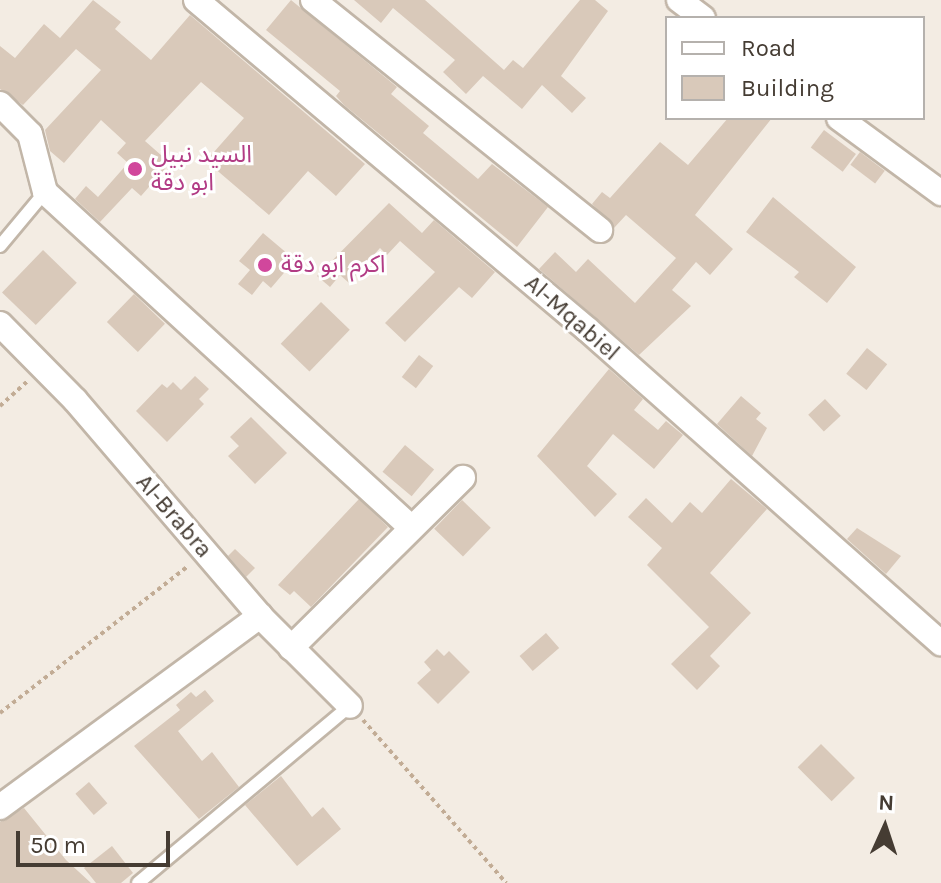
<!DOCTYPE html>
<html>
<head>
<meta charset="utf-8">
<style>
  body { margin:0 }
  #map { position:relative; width:941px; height:883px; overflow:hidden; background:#f3ece3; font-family:Karla,"Noto Sans Arabic",sans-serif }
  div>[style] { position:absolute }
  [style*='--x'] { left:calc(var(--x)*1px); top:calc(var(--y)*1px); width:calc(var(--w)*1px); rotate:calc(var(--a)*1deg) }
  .building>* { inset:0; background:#d9c9ba; transform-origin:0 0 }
  .path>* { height:4px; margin-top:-2px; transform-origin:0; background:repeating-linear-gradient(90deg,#c2ac95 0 4px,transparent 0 8px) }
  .roads { filter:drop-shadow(2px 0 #c2b6a8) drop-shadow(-2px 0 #c2b6a8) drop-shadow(0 2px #c2b6a8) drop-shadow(0 -2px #c2b6a8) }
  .lane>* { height:12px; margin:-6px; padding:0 6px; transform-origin:6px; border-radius:6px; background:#fff }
  .street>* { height:24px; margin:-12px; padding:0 12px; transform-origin:12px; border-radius:12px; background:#fff }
  .dots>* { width:22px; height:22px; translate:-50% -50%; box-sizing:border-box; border:4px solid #fff; border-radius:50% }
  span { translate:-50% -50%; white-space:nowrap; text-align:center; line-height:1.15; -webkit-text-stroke:6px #fff; paint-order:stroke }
  .hotel-label { font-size:24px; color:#b23c85 }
  .left { translate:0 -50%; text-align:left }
  .street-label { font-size:24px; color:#453c33 }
  .legend { position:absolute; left:665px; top:16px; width:260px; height:104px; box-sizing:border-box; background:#fff; border:2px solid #b5b1ad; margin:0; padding:10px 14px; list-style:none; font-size:24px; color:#453c33 }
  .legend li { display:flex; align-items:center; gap:16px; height:40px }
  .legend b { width:40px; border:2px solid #b5b1ad }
  .north { position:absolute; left:845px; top:787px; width:80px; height:80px; -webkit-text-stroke:6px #fff; paint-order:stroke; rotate:3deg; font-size:22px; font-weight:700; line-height:32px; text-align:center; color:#453c33 }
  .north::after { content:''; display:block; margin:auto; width:28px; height:36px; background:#453c33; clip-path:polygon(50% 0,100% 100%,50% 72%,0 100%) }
  .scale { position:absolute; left:16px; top:831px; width:154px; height:36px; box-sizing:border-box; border:4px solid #453c33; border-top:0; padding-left:10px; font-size:24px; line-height:28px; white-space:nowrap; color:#453c33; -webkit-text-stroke:6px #fff; paint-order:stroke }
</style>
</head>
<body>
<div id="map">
  <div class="building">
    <i style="clip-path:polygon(93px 0,121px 22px,115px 29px,151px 60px,190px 15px,365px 164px,336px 196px,308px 171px,269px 215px,206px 161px,244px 118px,201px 82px,145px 141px,170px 163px,141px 196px,132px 188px,100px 222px,75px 199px,86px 186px,98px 197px,128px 163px,117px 153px,126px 143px,101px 120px,64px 163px,50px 151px,45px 130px,101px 70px,76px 49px,23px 105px,0 89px,0 46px,15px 58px,44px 24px,60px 38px)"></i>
    <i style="clip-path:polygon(291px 0,397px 87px,391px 94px,429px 126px,423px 133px,478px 179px,492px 164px,548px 207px,517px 247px,344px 105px,336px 96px,340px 91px,266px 30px)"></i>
    <i style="clip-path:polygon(354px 0,425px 0,504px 70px,513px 60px,523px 68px,580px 0,595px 0,608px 11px,561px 76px,586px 98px,572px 113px,542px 85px,522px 109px,483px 76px,466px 94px,443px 72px,455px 60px,393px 8px,381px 23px)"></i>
    <i style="clip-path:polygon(728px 118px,772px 118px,695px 215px,733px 249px,710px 275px,696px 262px,672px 290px,691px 306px,639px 355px,539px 269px,555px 252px,576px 272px,588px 259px,635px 303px,676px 258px,626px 215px,614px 228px,592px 204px,602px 192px,610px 198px,660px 142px,688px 165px)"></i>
    <i style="left:824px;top:130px;width:40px;height:22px;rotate:37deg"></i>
    <i style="left:860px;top:152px;width:31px;height:16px;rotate:37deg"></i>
    <i style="clip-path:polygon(773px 197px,856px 267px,827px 303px,794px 277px,799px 272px,746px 232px)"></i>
    <i style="clip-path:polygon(389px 203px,422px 233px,434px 220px,495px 272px,472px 298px,459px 287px,405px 342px,385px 323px,435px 272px,400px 241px,387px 255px,380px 248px,349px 283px,340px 275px,330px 287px,317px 276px)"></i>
    <i style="clip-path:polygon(263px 233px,295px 260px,271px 288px,263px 281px,252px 295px,238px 284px,250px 270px,239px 261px)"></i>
    <i style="left:43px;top:250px;width:47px;height:59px;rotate:44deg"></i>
    <i style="left:134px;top:294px;width:43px;height:39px;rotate:44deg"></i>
    <i style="left:321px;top:302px;width:40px;height:58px;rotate:44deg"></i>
    <i style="left:867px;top:348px;width:26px;height:33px;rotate:39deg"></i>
    <i style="left:419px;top:355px;width:18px;height:28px;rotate:38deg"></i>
    <i style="clip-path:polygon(609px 369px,643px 399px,634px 410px,658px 430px,666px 421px,683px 435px,654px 469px,613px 434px,587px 466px,617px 494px,595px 517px,537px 456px)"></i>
    <i style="clip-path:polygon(195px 376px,209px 389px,199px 399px,204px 404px,167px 442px,136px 411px,162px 384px,167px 388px,173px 382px,181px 390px)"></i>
    <i style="clip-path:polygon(741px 396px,761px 413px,756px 419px,767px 428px,752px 456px,717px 424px)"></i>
    <i style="left:825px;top:399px;width:23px;height:23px;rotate:47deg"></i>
    <i style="clip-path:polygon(251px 417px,287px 453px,255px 484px,228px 456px,239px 446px,230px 437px)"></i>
    <i style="left:405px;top:445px;width:38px;height:35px;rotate:40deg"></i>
    <i style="clip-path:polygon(731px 479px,767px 509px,710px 573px,751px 613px,710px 656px,720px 666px,697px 690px,671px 664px,709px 627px,647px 565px,662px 548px,628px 517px,646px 498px,672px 523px,690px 502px,702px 513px)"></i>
    <i style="clip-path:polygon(359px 499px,388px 527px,311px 607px,294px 591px,290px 595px,278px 585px)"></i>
    <i style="left:462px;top:500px;width:40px;height:40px;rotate:44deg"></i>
    <i style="clip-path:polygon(857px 528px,901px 556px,886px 574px,847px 539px)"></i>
    <i style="clip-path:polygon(235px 549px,255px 568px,246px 577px,228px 556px)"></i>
    <i style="left:546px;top:633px;width:20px;height:35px;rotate:49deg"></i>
    <i style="clip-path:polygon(437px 649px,444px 656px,449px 651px,470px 672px,438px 704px,417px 683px,431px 670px,424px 662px)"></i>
    <i style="clip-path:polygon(205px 690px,214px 701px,178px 731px,202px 761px,212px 752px,239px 787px,199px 819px,134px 746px,180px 710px,176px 705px,191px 692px,196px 697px)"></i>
    <i style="left:821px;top:744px;width:48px;height:33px;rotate:45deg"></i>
    <i style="clip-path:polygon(281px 776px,312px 817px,323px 807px,341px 829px,297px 866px,245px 805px)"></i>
    <i style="left:89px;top:782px;width:28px;height:18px;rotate:49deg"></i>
    <i style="clip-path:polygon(24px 808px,66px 860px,91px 883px,0 883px,0 822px)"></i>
    <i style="clip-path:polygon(112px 846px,133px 873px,121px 883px,96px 883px,84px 868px)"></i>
  </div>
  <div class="path">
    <i style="--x:0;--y:406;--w:38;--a:-42"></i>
    <i style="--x:0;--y:713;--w:239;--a:-38"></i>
    <i style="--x:363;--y:720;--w:217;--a:48.7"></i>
  </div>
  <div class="roads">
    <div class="lane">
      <i style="--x:0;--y:246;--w:70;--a:-50.2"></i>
      <i style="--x:138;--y:883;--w:276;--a:-39.9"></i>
    </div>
    <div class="street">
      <i style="--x:196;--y:0;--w:512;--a:40.09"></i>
      <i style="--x:588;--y:330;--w:472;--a:41.6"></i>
      <i style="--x:313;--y:0;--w:368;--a:38.7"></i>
      <i style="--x:679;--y:0;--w:30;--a:37"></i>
      <i style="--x:0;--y:104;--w:42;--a:45"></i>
      <i style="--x:30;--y:134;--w:60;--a:75.5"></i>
      <i style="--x:45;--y:192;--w:496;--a:42.5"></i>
      <i style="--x:839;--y:118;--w:127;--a:36.3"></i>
      <i style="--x:0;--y:324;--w:107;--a:45.4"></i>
      <i style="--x:75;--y:400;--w:284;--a:49.4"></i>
      <i style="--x:260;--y:616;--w:127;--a:45"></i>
      <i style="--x:291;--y:648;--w:242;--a:-44.7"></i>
      <i style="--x:0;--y:807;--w:323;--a:-36.3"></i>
    </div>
  </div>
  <div class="dots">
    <i style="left:135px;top:169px;background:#d1479c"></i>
    <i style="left:265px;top:265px;background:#d1479c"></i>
  </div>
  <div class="hotel-label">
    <span class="left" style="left:151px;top:169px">السيد نبيل<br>ابو دقة</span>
    <span class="left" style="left:281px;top:265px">اكرم ابو دقة</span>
  </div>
  <div class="street-label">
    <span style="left:572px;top:318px;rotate:41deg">Al-Mqabiel</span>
    <span style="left:174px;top:516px;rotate:49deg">Al-Brabra</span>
  </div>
  <ul class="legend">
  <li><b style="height:10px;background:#fff"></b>Road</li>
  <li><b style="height:22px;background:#d9c9ba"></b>Building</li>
  </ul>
  <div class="north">N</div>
  <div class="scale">50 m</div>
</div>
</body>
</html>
